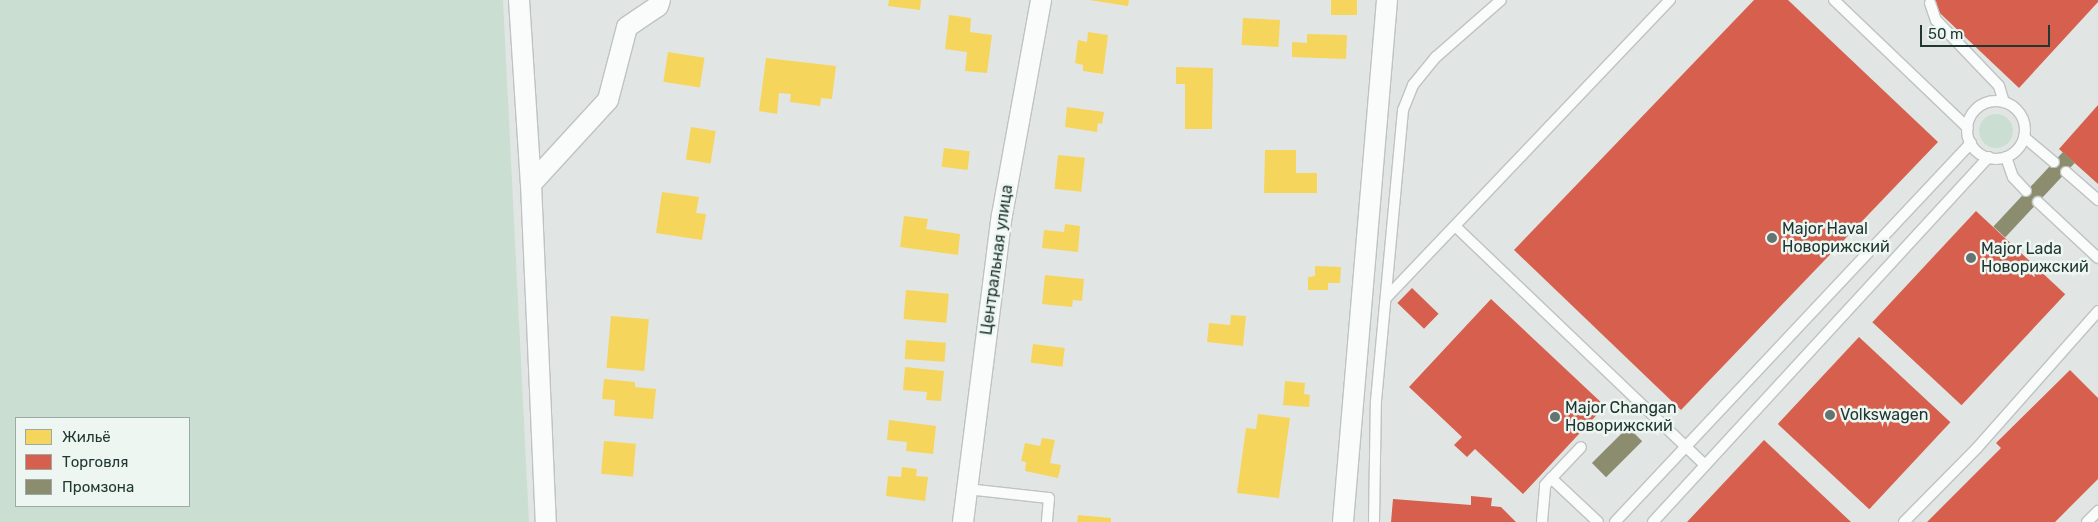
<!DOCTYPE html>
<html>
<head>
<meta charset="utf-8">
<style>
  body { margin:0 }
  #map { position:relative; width:2098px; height:522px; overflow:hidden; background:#e1e6e4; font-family:Rubik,sans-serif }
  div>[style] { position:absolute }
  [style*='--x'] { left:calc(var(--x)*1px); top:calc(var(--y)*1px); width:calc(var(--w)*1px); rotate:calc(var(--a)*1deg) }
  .green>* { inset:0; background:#cadfd1 }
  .round { border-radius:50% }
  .homes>* { inset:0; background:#f6d55c; transform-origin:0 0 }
  .shops>* { inset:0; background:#d6604d; transform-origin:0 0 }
  .industry>* { inset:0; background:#8c8c6e; transform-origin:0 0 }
  .roads { filter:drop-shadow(1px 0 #bec3c1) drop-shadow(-1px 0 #bec3c1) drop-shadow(0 1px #bec3c1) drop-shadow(0 -1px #bec3c1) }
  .lane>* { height:10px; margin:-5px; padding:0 5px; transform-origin:5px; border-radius:5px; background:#fafbfb }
  .lane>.ring { margin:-5px; padding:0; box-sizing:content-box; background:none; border:10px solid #fafbfb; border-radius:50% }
  .street>* { height:20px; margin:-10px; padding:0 10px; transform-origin:10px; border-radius:10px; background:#fafbfb }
  .dots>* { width:14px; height:14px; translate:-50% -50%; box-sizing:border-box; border:2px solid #eef6f2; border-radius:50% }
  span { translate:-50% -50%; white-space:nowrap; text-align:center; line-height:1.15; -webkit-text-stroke:5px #eef6f2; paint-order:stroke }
  .poi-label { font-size:16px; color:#203732 }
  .left { translate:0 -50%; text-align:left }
  .street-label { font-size:16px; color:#203732 }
  .legend { position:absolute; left:15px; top:417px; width:175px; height:90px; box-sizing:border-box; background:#eef6f2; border:1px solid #9caaa5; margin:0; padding:6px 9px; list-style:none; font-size:15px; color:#203732 }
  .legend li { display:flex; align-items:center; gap:10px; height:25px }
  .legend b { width:25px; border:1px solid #9caaa5 }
  .scale { position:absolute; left:1920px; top:25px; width:130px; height:22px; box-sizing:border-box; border:2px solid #203732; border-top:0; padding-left:6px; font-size:15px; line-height:18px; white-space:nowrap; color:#203732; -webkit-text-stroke:4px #eef6f2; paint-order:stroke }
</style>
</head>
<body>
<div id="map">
  <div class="green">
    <i style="clip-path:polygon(evenodd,0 0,503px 0,529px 522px,0 522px,0 0,189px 418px,189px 506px,16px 506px,16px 418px,189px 418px)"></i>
    <i class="round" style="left:1979px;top:114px;width:34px;height:34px"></i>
  </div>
  <div class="homes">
    <i style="clip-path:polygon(889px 0,921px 0,920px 10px,888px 6px)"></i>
    <i style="clip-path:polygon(1089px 0,1129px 0,1128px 6px)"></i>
    <i style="left:1331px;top:0;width:26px;height:15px"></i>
    <i style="clip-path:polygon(949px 15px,971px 18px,970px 32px,992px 35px,987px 73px,965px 71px,967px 52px,945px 49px)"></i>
    <i style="left:1243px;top:18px;width:37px;height:27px;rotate:3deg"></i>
    <i style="clip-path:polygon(1088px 32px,1108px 35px,1103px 74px,1083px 71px,1083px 65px,1075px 63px,1078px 40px,1087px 42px)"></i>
    <i style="clip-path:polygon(1307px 34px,1347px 35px,1346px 59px,1292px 57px,1292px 42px,1307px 43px)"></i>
    <i style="left:668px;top:52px;width:37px;height:30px;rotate:9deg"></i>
    <i style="clip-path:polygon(766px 58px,836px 66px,832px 99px,821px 98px,820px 106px,790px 102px,791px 94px,779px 93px,777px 114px,759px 111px)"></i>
    <i style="clip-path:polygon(1176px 67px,1213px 68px,1212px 129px,1185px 129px,1185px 84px,1176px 84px)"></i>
    <i style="clip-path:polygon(1067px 107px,1104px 112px,1102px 124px,1098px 123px,1097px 132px,1065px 127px)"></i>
    <i style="left:691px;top:127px;width:25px;height:33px;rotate:9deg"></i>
    <i style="left:944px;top:148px;width:26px;height:19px;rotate:7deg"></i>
    <i style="clip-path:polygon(1265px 150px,1296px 150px,1296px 173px,1317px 173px,1317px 193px,1264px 193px)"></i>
    <i style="left:1058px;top:155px;width:27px;height:34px;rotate:6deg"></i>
    <i style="clip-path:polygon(662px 192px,699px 197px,696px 213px,706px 214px,702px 240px,656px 233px)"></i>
    <i style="clip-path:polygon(904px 216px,928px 219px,926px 229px,960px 234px,958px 255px,900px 247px)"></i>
    <i style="clip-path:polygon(1065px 224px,1080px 226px,1078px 252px,1042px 248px,1044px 230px,1064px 232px)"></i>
    <i style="clip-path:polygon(1315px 266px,1341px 267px,1340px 283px,1328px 283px,1328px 290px,1308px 290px,1308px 277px,1315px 276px)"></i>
    <i style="clip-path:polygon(1045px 275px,1084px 279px,1082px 301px,1073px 300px,1072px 307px,1042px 304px)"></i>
    <i style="left:906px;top:290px;width:43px;height:29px;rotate:5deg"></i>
    <i style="clip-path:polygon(1231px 315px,1246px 316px,1243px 346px,1207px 342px,1209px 323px,1230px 325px)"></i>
    <i style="left:611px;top:316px;width:38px;height:52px;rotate:5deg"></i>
    <i style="left:906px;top:340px;width:40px;height:19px;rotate:4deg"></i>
    <i style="left:1033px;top:344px;width:32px;height:19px;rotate:7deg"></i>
    <i style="clip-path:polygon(905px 367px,944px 371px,941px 401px,926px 400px,927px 392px,903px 390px)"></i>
    <i style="clip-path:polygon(604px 379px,635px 382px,635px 387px,656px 389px,653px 419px,614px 416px,615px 400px,602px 399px)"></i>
    <i style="clip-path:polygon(1285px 381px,1305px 383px,1304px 394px,1310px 395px,1309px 407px,1283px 405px)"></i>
    <i style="clip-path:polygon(1258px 414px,1290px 418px,1279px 498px,1237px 493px,1246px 428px,1256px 429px)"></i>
    <i style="clip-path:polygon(889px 420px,936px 426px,933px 454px,906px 451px,907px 442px,887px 440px)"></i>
    <i style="clip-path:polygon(1042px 438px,1055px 440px,1050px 463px,1061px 465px,1058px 478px,1025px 471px,1026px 462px,1021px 461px,1025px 443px,1040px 446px)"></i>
    <i style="left:604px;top:441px;width:32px;height:33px;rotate:5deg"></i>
    <i style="clip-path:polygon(902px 467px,917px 469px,916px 476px,928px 477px,925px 501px,886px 496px,888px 476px,901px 477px)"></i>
    <i style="clip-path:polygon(1078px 515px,1111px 518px,1111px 522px,1077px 522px)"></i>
  </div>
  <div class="shops">
    <i style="clip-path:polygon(1754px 0,1788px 0,1938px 142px,1681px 410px,1514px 250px)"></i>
    <i style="clip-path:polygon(1926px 0,2098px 0,2098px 2px,2019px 88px)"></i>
    <i style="clip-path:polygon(2098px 105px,2098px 184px,2059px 149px)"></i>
    <i style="left:1976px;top:211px;width:122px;height:152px;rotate:43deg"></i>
    <i style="left:1412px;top:288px;width:37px;height:21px;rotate:44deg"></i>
    <i style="clip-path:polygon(1491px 299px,1605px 406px,1523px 494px,1475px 449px,1467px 457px,1454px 445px,1462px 437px,1409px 387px)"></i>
    <i style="left:1859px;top:337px;width:125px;height:119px;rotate:43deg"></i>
    <i style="clip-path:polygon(2070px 370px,2098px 398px,2098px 479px,2055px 522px,1927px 522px,2001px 448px,1996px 443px)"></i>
    <i style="clip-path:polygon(1764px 440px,1851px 522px,1687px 522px)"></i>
    <i style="clip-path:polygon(1471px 496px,1492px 498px,1491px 506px,1501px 507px,1516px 522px,1391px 522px,1393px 499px,1471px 505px)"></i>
  </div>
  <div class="industry">
    <i style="left:2063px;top:152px;width:16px;height:102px;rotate:43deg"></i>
    <i style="left:1628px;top:427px;width:20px;height:51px;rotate:45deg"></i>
  </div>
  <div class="roads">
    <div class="lane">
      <i style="--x:1834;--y:0;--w:185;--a:43.7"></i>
      <i style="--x:1930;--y:3;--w:18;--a:71"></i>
      <i style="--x:1936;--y:20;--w:91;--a:46.3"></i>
      <i style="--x:1999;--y:86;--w:17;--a:73"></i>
      <i class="ring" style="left:1967px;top:101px;width:48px;height:48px"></i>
      <i style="--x:2024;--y:137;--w:39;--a:40"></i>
      <i style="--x:2006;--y:157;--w:21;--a:71"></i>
      <i style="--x:2013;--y:177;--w:19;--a:47"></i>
      <i style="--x:2066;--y:172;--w:43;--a:41.2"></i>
      <i style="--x:2038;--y:202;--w:82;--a:43"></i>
      <i style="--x:1455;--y:226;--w:346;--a:43.7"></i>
      <i style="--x:1386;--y:298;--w:412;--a:-46.4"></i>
      <i style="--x:1551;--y:478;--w:64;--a:43.1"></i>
      <i style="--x:967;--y:489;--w:82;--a:6.3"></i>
      <i style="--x:1049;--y:498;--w:24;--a:95"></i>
      <i style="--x:1374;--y:522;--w:121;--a:-89.1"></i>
      <i style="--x:1376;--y:401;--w:292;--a:-84.7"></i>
      <i style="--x:1403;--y:110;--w:27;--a:-68"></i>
      <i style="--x:1413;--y:85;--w:36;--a:-51"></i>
      <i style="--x:1436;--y:57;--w:86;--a:-41.2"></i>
      <i style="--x:1542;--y:522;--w:37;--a:-85"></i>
      <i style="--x:1545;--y:485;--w:52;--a:-46.5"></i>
      <i style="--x:1615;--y:522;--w:520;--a:-46.79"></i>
      <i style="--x:1653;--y:522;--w:496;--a:-47.4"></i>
      <i style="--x:1904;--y:522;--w:104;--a:-45.4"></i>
      <i style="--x:1977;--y:448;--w:183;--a:-48.5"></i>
      <i style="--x:2087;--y:522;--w:16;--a:-45"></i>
    </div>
    <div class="street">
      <i style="--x:519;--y:0;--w:184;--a:86.3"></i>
      <i style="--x:531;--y:184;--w:338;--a:87.5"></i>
      <i style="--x:531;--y:184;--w:114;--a:-47.5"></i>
      <i style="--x:608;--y:100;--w:75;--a:-75.4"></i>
      <i style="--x:627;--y:27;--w:37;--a:-34"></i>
      <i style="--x:658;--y:6;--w:6;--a:-72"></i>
      <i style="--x:963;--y:522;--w:309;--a:-82.8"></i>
      <i style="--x:1002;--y:215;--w:219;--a:-79.7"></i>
      <i style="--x:1343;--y:522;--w:524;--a:-85.18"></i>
    </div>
  </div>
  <div class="dots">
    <i style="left:1772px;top:238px;background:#647470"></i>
    <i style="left:1971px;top:258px;background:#647470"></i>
    <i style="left:1830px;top:415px;background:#647470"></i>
    <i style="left:1555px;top:417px;background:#647470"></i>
  </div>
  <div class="poi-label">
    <span class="left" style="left:1782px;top:238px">Major Haval<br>Новорижский</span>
    <span class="left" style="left:1981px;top:258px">Major Lada<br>Новорижский</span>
    <span class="left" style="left:1565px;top:417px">Major Changan<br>Новорижский</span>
    <span class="left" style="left:1840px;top:415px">Volkswagen</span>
  </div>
  <div class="street-label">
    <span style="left:997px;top:260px;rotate:-82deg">Центральная улица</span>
  </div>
  <ul class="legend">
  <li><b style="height:14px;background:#f6d55c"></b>Жильё</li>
  <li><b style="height:14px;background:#d6604d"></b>Торговля</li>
  <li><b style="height:14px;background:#8c8c6e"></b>Промзона</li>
  </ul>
  <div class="scale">50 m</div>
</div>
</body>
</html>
